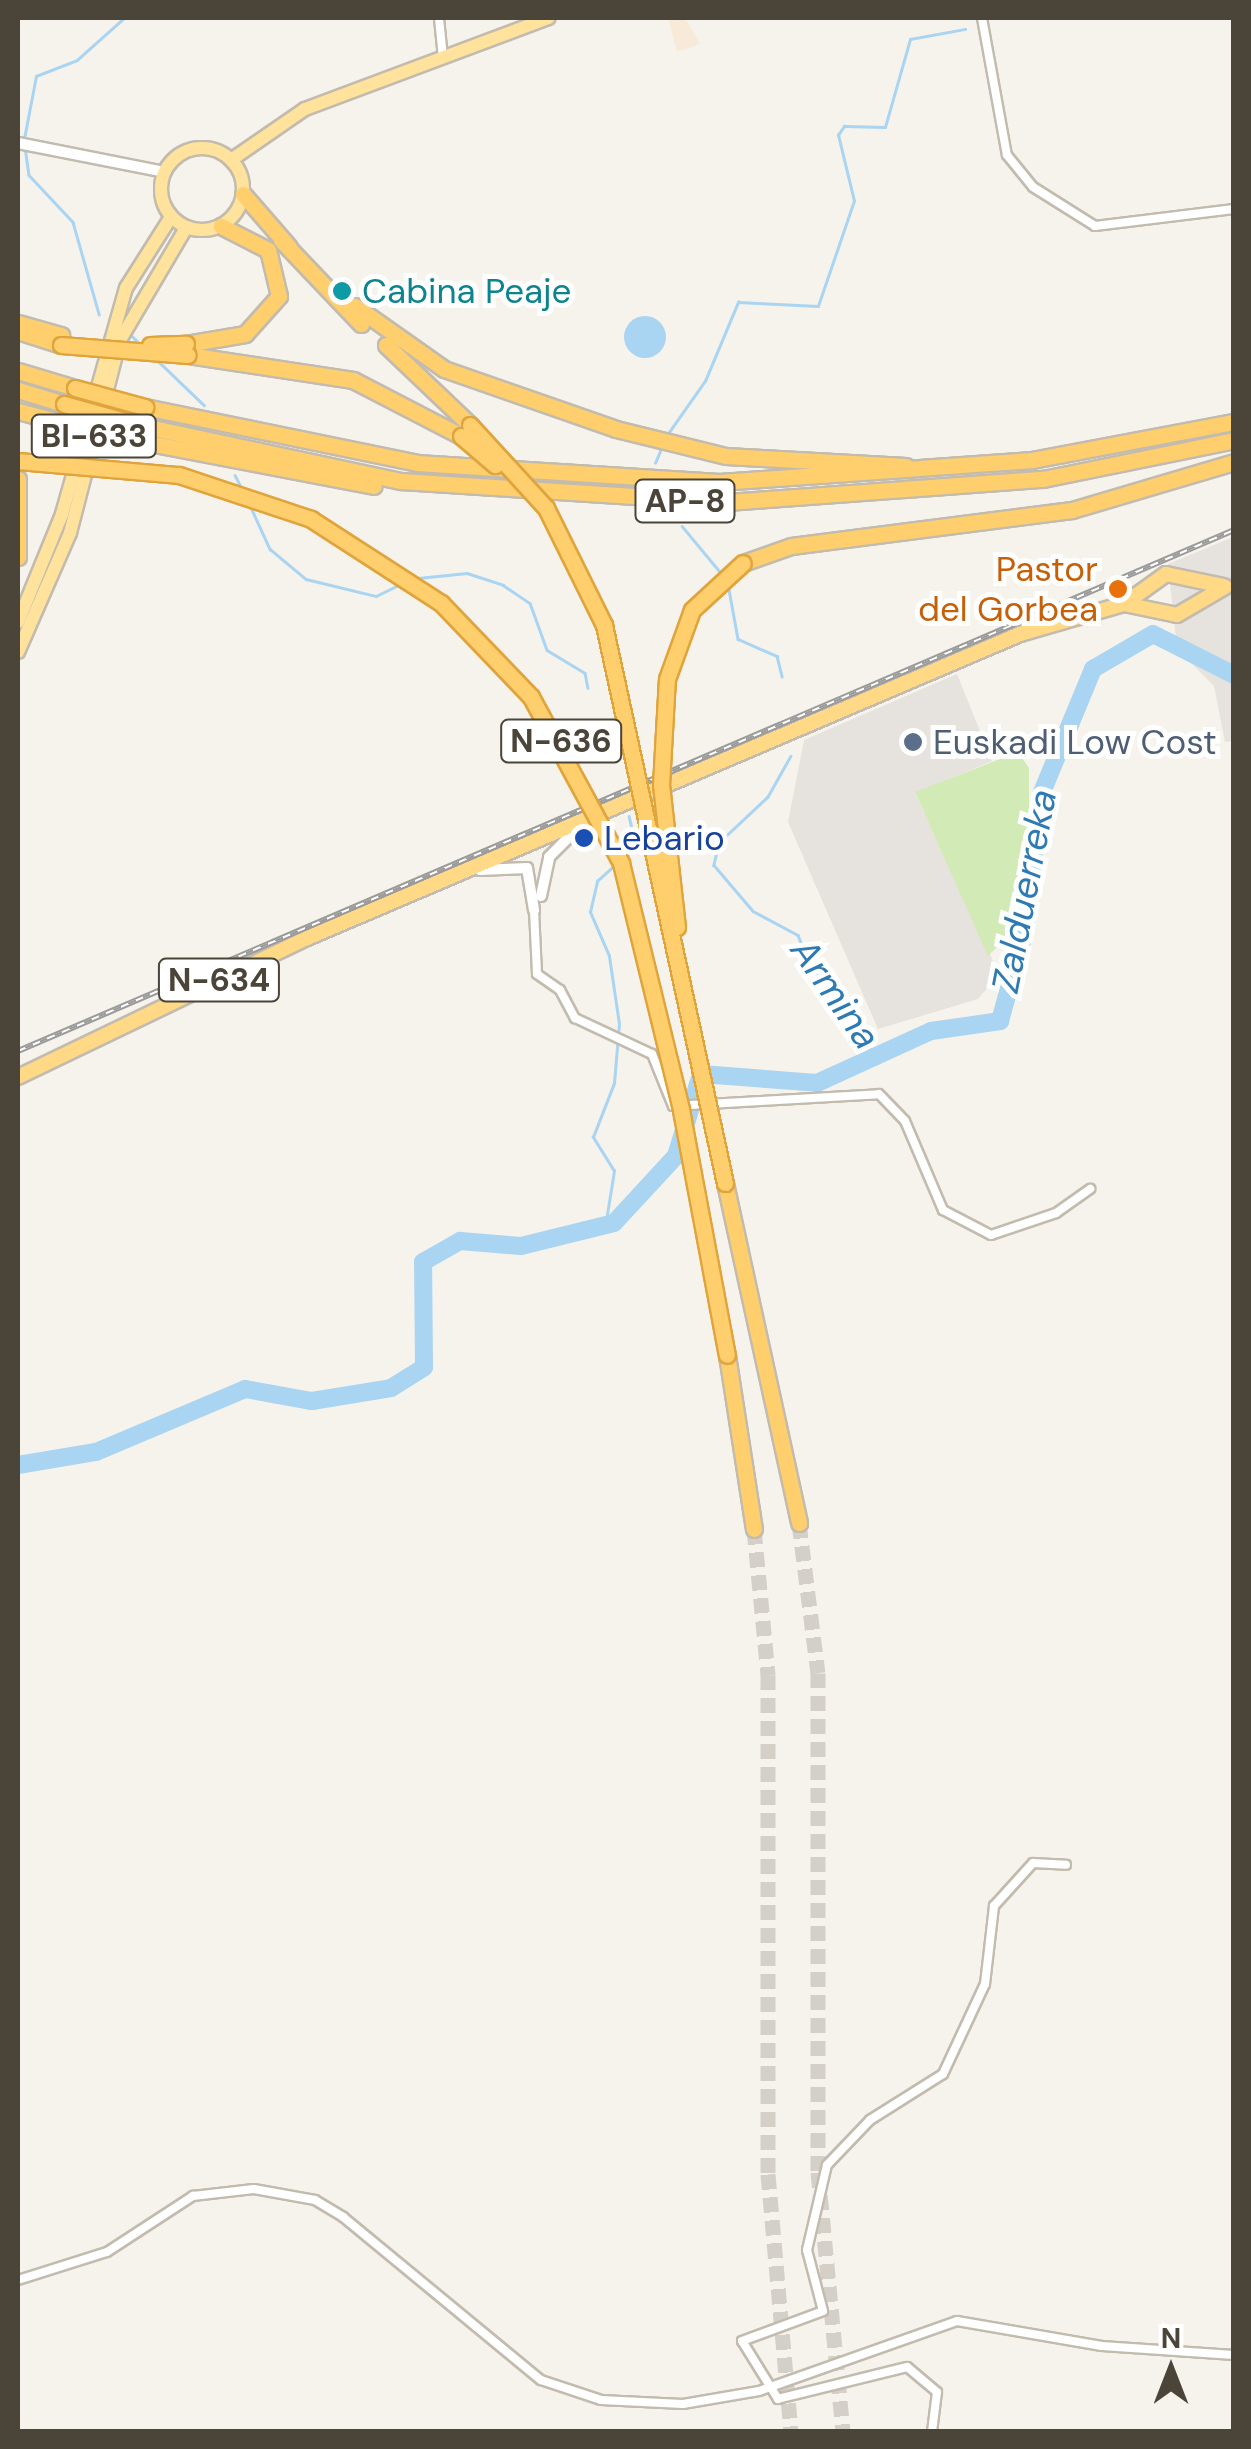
<!DOCTYPE html>
<html>
<head>
<meta charset="utf-8">
<style>
  body { margin:0 }
  #map { position:relative; width:1251px; height:2449px; overflow:hidden; background:#f6f3ec; font-family:"DM Sans",sans-serif }
  div>[style] { position:absolute }
  [style*='--x'] { left:calc(var(--x)*1px); top:calc(var(--y)*1px); width:calc(var(--w)*1px); rotate:calc(var(--a)*1deg) }
  .commercial>* { inset:0; background:#f7ead8 }
  .industrial>* { inset:0; background:#e6e2dd }
  .green>* { inset:0; background:#d2eab5 }
  .water>* { inset:0; background:#a9d4f2 }
  .round { border-radius:50% }
  .stream>* { height:2.5px; margin:-1.25px; padding:0 1.25px; transform-origin:1.25px; border-radius:1.25px; background:#a9d4f2 }
  .river>* { height:18px; margin:-9px; padding:0 9px; transform-origin:9px; border-radius:9px; background:#a9d4f2 }
  .motorway-tunnel>* { height:15px; margin-top:-7.5px; transform-origin:0; background:repeating-linear-gradient(90deg,#d4d0c8 0 15px,transparent 0 23px) }
  .roads { filter:drop-shadow(2px 0 #c2bbae) drop-shadow(-2px 0 #c2bbae) drop-shadow(0 2px #c2bbae) drop-shadow(0 -2px #c2bbae) }
  .minor>* { height:8px; margin:-4px; padding:0 4px; transform-origin:4px; border-radius:4px; background:#fff }
  .tertiary>* { height:10px; margin:-5px; padding:0 5px; transform-origin:5px; border-radius:5px; background:#fff }
  .primary>* { height:12px; margin:-6px; padding:0 6px; transform-origin:6px; border-radius:6px; background:#ffe39c }
  .primary>.ring { margin:-6px; padding:0; box-sizing:content-box; background:none; border:12px solid #ffe39c; border-radius:50% }
  .trunk>* { height:14px; margin:-7px; padding:0 7px; transform-origin:7px; border-radius:7px; background:#ffd985 }
  .motorway>* { height:15px; margin:-7.5px; padding:0 7.5px; transform-origin:7.5px; border-radius:7.5px; background:#ffcf6e }
  .rail>* { height:6px; margin-top:-3px; transform-origin:0; background:repeating-linear-gradient(90deg,#fff 0 8px,#9a9a9a 0 16px); box-sizing:border-box; border-block:2px solid #9a9a9a }
  .bridges { filter:drop-shadow(2px 0 #e0a43c) drop-shadow(-2px 0 #e0a43c) drop-shadow(0 2px #e0a43c) drop-shadow(0 -2px #e0a43c) }
  .motorway-bridge>* { height:15px; margin:-7.5px; padding:0 7.5px; transform-origin:7.5px; border-radius:7.5px; background:#ffcf6e }
  .dots>* { width:28px; height:28px; translate:-50% -50%; box-sizing:border-box; border:5px solid #fff; border-radius:50% }
  span { translate:-50% -50%; white-space:nowrap; text-align:center; line-height:1.15; -webkit-text-stroke:10px #fff; paint-order:stroke }
  .shield-label span { padding:2px 8px; background:#fff; border:2px solid; border-radius:8px; -webkit-text-stroke-width:0 }
  .shield-label { font-size:32px; color:#4b4439; font-weight:700 }
  .culture-label { font-size:35px; color:#0d838f }
  .left { translate:0 -50%; text-align:left }
  .food-label { font-size:35px; color:#c56008 }
  .right { translate:-100% -50%; text-align:right }
  .service-label { font-size:35px; color:#4e5e75 }
  .transit-label { font-size:35px; color:#164399 }
  .water-label { font-size:38px; color:#2e7ab2; font-style:italic }
  .frame { position:absolute; inset:0; border:20px solid #4b4439; pointer-events:none }
  .north { position:absolute; left:1121px; top:2319px; width:100px; height:100px; -webkit-text-stroke:8px #fff; paint-order:stroke; rotate:0deg; font-size:28px; font-weight:700; line-height:40px; text-align:center; color:#4b4439 }
  .north::after { content:''; display:block; margin:auto; width:35px; height:45px; background:#4b4439; clip-path:polygon(50% 0,100% 100%,50% 72%,0 100%) }
</style>
</head>
<body>
<div id="map">
  <div class="commercial">
    <i style="clip-path:polygon(668px 18px,685px 18px,700px 44px,677px 52px)"></i>
  </div>
  <div class="industrial">
    <i style="clip-path:polygon(1233px 537px,1233px 741px,1225px 742px,1214px 686px,1177px 649px,1168px 564px)"></i>
    <i style="clip-path:polygon(957px 674px,992px 761px,915px 793px,999px 974px,978px 999px,878px 1029px,788px 822px,804px 740px)"></i>
  </div>
  <div class="green">
    <i style="clip-path:polygon(1018px 752px,1029px 768px,1029px 833px,1005px 939px,988px 956px,915px 792px)"></i>
  </div>
  <div class="water">
    <i class="round" style="left:624px;top:316px;width:42px;height:42px"></i>
  </div>
  <div class="stream">
    <i style="--x:24;--y:139;--w:64;--a:-79.2"></i>
    <i style="--x:36;--y:76;--w:44;--a:-21.3"></i>
    <i style="--x:77;--y:60;--w:63;--a:-41.8"></i>
    <i style="--x:25;--y:147;--w:28;--a:82"></i>
    <i style="--x:29;--y:175;--w:64;--a:46.9"></i>
    <i style="--x:73;--y:222;--w:96;--a:74.2"></i>
    <i style="--x:130;--y:334;--w:17;--a:45"></i>
    <i style="--x:155;--y:358;--w:68;--a:43.8"></i>
    <i style="--x:667;--y:435;--w:66;--a:-54.9"></i>
    <i style="--x:705;--y:381;--w:86;--a:-67.3"></i>
    <i style="--x:738;--y:302;--w:80;--a:2.9"></i>
    <i style="--x:818;--y:306;--w:111;--a:-71.1"></i>
    <i style="--x:854;--y:201;--w:68;--a:-103.6"></i>
    <i style="--x:838;--y:135;--w:11;--a:-56"></i>
    <i style="--x:844;--y:126;--w:41;--a:1.4"></i>
    <i style="--x:885;--y:127;--w:91;--a:-74.1"></i>
    <i style="--x:910;--y:39;--w:56;--a:-10.3"></i>
    <i style="--x:655;--y:463;--w:15;--a:-67"></i>
    <i style="--x:235;--y:475;--w:13;--a:63"></i>
    <i style="--x:249;--y:503;--w:51;--a:65.5"></i>
    <i style="--x:270;--y:549;--w:47;--a:39.8"></i>
    <i style="--x:306;--y:579;--w:72;--a:13.7"></i>
    <i style="--x:376;--y:596;--w:28;--a:-26"></i>
    <i style="--x:682;--y:526;--w:61;--a:50.3"></i>
    <i style="--x:418;--y:578;--w:49;--a:-5.8"></i>
    <i style="--x:467;--y:573;--w:38;--a:18"></i>
    <i style="--x:503;--y:585;--w:32;--a:34"></i>
    <i style="--x:530;--y:603;--w:50;--a:70.1"></i>
    <i style="--x:547;--y:650;--w:44;--a:31.2"></i>
    <i style="--x:585;--y:673;--w:15;--a:79"></i>
    <i style="--x:728;--y:584;--w:56;--a:79.7"></i>
    <i style="--x:738;--y:639;--w:43;--a:23.6"></i>
    <i style="--x:777;--y:656;--w:21;--a:76"></i>
    <i style="--x:791;--y:756;--w:47;--a:119.3"></i>
    <i style="--x:768;--y:797;--w:67;--a:136.8"></i>
    <i style="--x:719;--y:843;--w:23;--a:103"></i>
    <i style="--x:714;--y:865;--w:60;--a:49.7"></i>
    <i style="--x:753;--y:911;--w:51;--a:28.1"></i>
    <i style="--x:798;--y:935;--w:34;--a:69"></i>
    <i style="--x:810;--y:967;--w:78;--a:46"></i>
    <i style="--x:864;--y:1023;--w:17;--a:100"></i>
    <i style="--x:861;--y:1040;--w:26;--a:43"></i>
    <i style="--x:626;--y:857;--w:16;--a:-55"></i>
    <i style="--x:635;--y:844;--w:28;--a:-103"></i>
    <i style="--x:605;--y:1227;--w:57;--a:-80.9"></i>
    <i style="--x:614;--y:1171;--w:40;--a:-122"></i>
    <i style="--x:593;--y:1137;--w:58;--a:-68.7"></i>
    <i style="--x:614;--y:1083;--w:59;--a:-85.2"></i>
    <i style="--x:619;--y:1024;--w:69;--a:-98.4"></i>
    <i style="--x:609;--y:956;--w:48;--a:-113.4"></i>
    <i style="--x:590;--y:912;--w:32;--a:-77"></i>
    <i style="--x:597;--y:881;--w:25;--a:-42"></i>
  </div>
  <div class="river">
    <i style="--x:18;--y:1465;--w:79;--a:-9.5"></i>
    <i style="--x:96;--y:1452;--w:162;--a:-22.9"></i>
    <i style="--x:245;--y:1389;--w:68;--a:10.2"></i>
    <i style="--x:312;--y:1401;--w:80;--a:-9.3"></i>
    <i style="--x:391;--y:1388;--w:39;--a:-32"></i>
    <i style="--x:424;--y:1367;--w:105;--a:-90.5"></i>
    <i style="--x:423;--y:1262;--w:43;--a:-29.6"></i>
    <i style="--x:460;--y:1241;--w:61;--a:4.7"></i>
    <i style="--x:521;--y:1246;--w:96;--a:-13.9"></i>
    <i style="--x:614;--y:1223;--w:91;--a:-47.2"></i>
    <i style="--x:676;--y:1156;--w:86;--a:-73"></i>
    <i style="--x:701;--y:1074;--w:116;--a:4.4"></i>
    <i style="--x:817;--y:1083;--w:125;--a:-24.5"></i>
    <i style="--x:931;--y:1031;--w:70;--a:-8.2"></i>
    <i style="--x:1000;--y:1021;--w:94;--a:-74.6"></i>
    <i style="--x:1025;--y:930;--w:134;--a:-83.6"></i>
    <i style="--x:1040;--y:797;--w:139;--a:-67.5"></i>
    <i style="--x:1093;--y:669;--w:69;--a:-30.3"></i>
    <i style="--x:1153;--y:634;--w:91;--a:26.8"></i>
  </div>
  <div class="motorway-tunnel">
    <i style="--x:799;--y:1523;--w:151;--a:82.8"></i>
    <i style="--x:818;--y:1673;--w:499;--a:90"></i>
    <i style="--x:818;--y:2172;--w:261;--a:84.5"></i>
    <i style="--x:754;--y:1529;--w:147;--a:84.5"></i>
    <i style="--x:768;--y:1675;--w:499;--a:90"></i>
    <i style="--x:768;--y:2174;--w:259;--a:84.9"></i>
  </div>
  <div class="roads">
    <div class="minor">
      <i style="--x:439;--y:18;--w:40;--a:84.3"></i>
      <i style="--x:982;--y:18;--w:139;--a:79.7"></i>
      <i style="--x:1007;--y:155;--w:41;--a:50.9"></i>
      <i style="--x:1033;--y:187;--w:73;--a:32.2"></i>
      <i style="--x:1095;--y:226;--w:140;--a:-7"></i>
      <i style="--x:534;--y:910;--w:64;--a:87.3"></i>
      <i style="--x:537;--y:974;--w:28;--a:35"></i>
      <i style="--x:560;--y:990;--w:32;--a:62"></i>
      <i style="--x:575;--y:1018;--w:85;--a:25.1"></i>
      <i style="--x:652;--y:1054;--w:56;--a:68"></i>
      <i style="--x:673;--y:1106;--w:206;--a:-3.3"></i>
      <i style="--x:879;--y:1094;--w:37;--a:46"></i>
      <i style="--x:905;--y:1121;--w:97;--a:66.9"></i>
      <i style="--x:943;--y:1210;--w:54;--a:27.5"></i>
      <i style="--x:991;--y:1235;--w:69;--a:-18.7"></i>
      <i style="--x:1056;--y:1213;--w:42;--a:-35.2"></i>
      <i style="--x:18;--y:2280;--w:93;--a:-17.5"></i>
      <i style="--x:107;--y:2252;--w:103;--a:-33.1"></i>
      <i style="--x:193;--y:2196;--w:61;--a:-6.5"></i>
      <i style="--x:254;--y:2189;--w:62;--a:10.2"></i>
      <i style="--x:315;--y:2200;--w:33;--a:31"></i>
      <i style="--x:343;--y:2217;--w:256;--a:39.5"></i>
      <i style="--x:541;--y:2380;--w:63;--a:18.4"></i>
      <i style="--x:601;--y:2400;--w:82;--a:2.8"></i>
      <i style="--x:683;--y:2404;--w:77;--a:-9.7"></i>
      <i style="--x:759;--y:2391;--w:210;--a:-19.5"></i>
      <i style="--x:957;--y:2321;--w:147;--a:9.8"></i>
      <i style="--x:1102;--y:2346;--w:132;--a:3.9"></i>
      <i style="--x:932;--y:2432;--w:40;--a:-82.9"></i>
      <i style="--x:937;--y:2392;--w:39;--a:-140"></i>
      <i style="--x:907;--y:2367;--w:133;--a:166.1"></i>
      <i style="--x:778;--y:2399;--w:68;--a:-121.8"></i>
      <i style="--x:742;--y:2341;--w:86;--a:-20.3"></i>
      <i style="--x:823;--y:2311;--w:63;--a:-104.7"></i>
      <i style="--x:807;--y:2250;--w:87;--a:-76.8"></i>
      <i style="--x:827;--y:2165;--w:62;--a:-46.3"></i>
      <i style="--x:870;--y:2120;--w:86;--a:-32.2"></i>
      <i style="--x:943;--y:2074;--w:99;--a:-65"></i>
      <i style="--x:985;--y:1984;--w:79;--a:-83.4"></i>
      <i style="--x:994;--y:1906;--w:58;--a:-47.8"></i>
      <i style="--x:1033;--y:1863;--w:33;--a:3"></i>
    </div>
    <div class="tertiary">
      <i style="--x:18;--y:143;--w:149;--a:11.2"></i>
      <i style="--x:480;--y:870;--w:47;--a:-2.4"></i>
      <i style="--x:527;--y:868;--w:43;--a:80.5"></i>
      <i style="--x:541;--y:896;--w:40;--a:-78"></i>
      <i style="--x:549;--y:857;--w:48;--a:-45"></i>
    </div>
    <div class="primary">
      <i class="ring" style="left:161px;top:148px;width:70px;height:70px"></i>
      <i style="--x:231;--y:160;--w:90;--a:-34.6"></i>
      <i style="--x:305;--y:109;--w:260;--a:-20.5"></i>
      <i style="--x:18;--y:622;--w:117;--a:-67.8"></i>
      <i style="--x:62;--y:514;--w:235;--a:-74.2"></i>
      <i style="--x:126;--y:288;--w:84;--a:-57.6"></i>
      <i style="--x:18;--y:652;--w:130;--a:-66.4"></i>
      <i style="--x:70;--y:533;--w:199;--a:-75.5"></i>
      <i style="--x:120;--y:340;--w:130;--a:-59.5"></i>
    </div>
    <div class="trunk">
      <i style="--x:1127;--y:602;--w:48;--a:-35.7"></i>
      <i style="--x:1166;--y:574;--w:58;--a:11.9"></i>
      <i style="--x:18;--y:1077;--w:321;--a:-25.7"></i>
      <i style="--x:307;--y:938;--w:775;--a:-23.09"></i>
      <i style="--x:1020;--y:634;--w:108;--a:-16.1"></i>
      <i style="--x:1124;--y:604;--w:54;--a:11.7"></i>
      <i style="--x:1177;--y:615;--w:56;--a:-30.3"></i>
    </div>
    <div class="motorway">
      <i style="--x:243;--y:194;--w:70;--a:49"></i>
      <i style="--x:281;--y:240;--w:116;--a:46.4"></i>
      <i style="--x:355;--y:306;--w:109;--a:35.3"></i>
      <i style="--x:444;--y:369;--w:182;--a:19.2"></i>
      <i style="--x:616;--y:429;--w:113;--a:13.8"></i>
      <i style="--x:726;--y:456;--w:180;--a:3.2"></i>
      <i style="--x:18;--y:323;--w:45;--a:15.6"></i>
      <i style="--x:18;--y:331;--w:45;--a:18"></i>
      <i style="--x:186;--y:344;--w:60;--a:-9.6"></i>
      <i style="--x:245;--y:334;--w:51;--a:-48.2"></i>
      <i style="--x:279;--y:296;--w:47;--a:-103.4"></i>
      <i style="--x:268;--y:250;--w:53;--a:-152.9"></i>
      <i style="--x:386;--y:345;--w:116;--a:43.6"></i>
      <i style="--x:188;--y:355;--w:167;--a:8.6"></i>
      <i style="--x:353;--y:380;--w:122;--a:27.4"></i>
      <i style="--x:18;--y:371;--w:59;--a:16.6"></i>
      <i style="--x:18;--y:390;--w:48;--a:16.9"></i>
      <i style="--x:145;--y:407;--w:278;--a:11.6"></i>
      <i style="--x:417;--y:463;--w:303;--a:3.6"></i>
      <i style="--x:719;--y:482;--w:314;--a:-4"></i>
      <i style="--x:1032;--y:460;--w:206;--a:-10.7"></i>
      <i style="--x:18;--y:411;--w:43;--a:14.7"></i>
      <i style="--x:139;--y:425;--w:268;--a:12.1"></i>
      <i style="--x:401;--y:481;--w:327;--a:3.7"></i>
      <i style="--x:727;--y:502;--w:317;--a:-4.2"></i>
      <i style="--x:1043;--y:479;--w:195;--a:-11.5"></i>
      <i style="--x:133;--y:440;--w:245;--a:10.8"></i>
      <i style="--x:18;--y:479;--w:78;--a:90"></i>
      <i style="--x:743;--y:563;--w:51;--a:-19.5"></i>
      <i style="--x:791;--y:546;--w:283;--a:-7.3"></i>
      <i style="--x:1072;--y:510;--w:169;--a:-16.5"></i>
      <i style="--x:725;--y:1183;--w:348;--a:77.7"></i>
      <i style="--x:727;--y:1355;--w:176;--a:81.2"></i>
    </div>
  </div>
  <div class="rail">
    <i style="--x:18;--y:1051;--w:1323;--a:-23.19"></i>
  </div>
  <div class="bridges">
    <div class="motorway-bridge">
      <i style="--x:61;--y:345;--w:127;--a:4.5"></i>
      <i style="--x:150;--y:345;--w:36;--a:-2"></i>
      <i style="--x:75;--y:388;--w:73;--a:15.2"></i>
      <i style="--x:64;--y:404;--w:78;--a:15.6"></i>
      <i style="--x:60;--y:422;--w:75;--a:13.9"></i>
      <i style="--x:470;--y:425;--w:113;--a:47.5"></i>
      <i style="--x:546;--y:508;--w:131;--a:63.6"></i>
      <i style="--x:604;--y:625;--w:571;--a:77.77"></i>
      <i style="--x:461;--y:436;--w:45;--a:40.5"></i>
      <i style="--x:18;--y:461;--w:162;--a:5"></i>
      <i style="--x:179;--y:475;--w:139;--a:18.4"></i>
      <i style="--x:311;--y:519;--w:155;--a:32.9"></i>
      <i style="--x:441;--y:603;--w:130;--a:46.2"></i>
      <i style="--x:531;--y:697;--w:189;--a:61.5"></i>
      <i style="--x:621;--y:863;--w:254;--a:76.3"></i>
      <i style="--x:681;--y:1110;--w:249;--a:79.4"></i>
      <i style="--x:677;--y:927;--w:143;--a:-96.4"></i>
      <i style="--x:661;--y:785;--w:106;--a:-86.8"></i>
      <i style="--x:667;--y:679;--w:73;--a:-70.1"></i>
      <i style="--x:692;--y:610;--w:69;--a:-42.7"></i>
    </div>
  </div>
  <div class="dots">
    <i style="left:342px;top:291px;background:#0f9aa8"></i>
    <i style="left:1118px;top:589px;background:#e8710a"></i>
    <i style="left:913px;top:742px;background:#5c6f8a"></i>
    <i style="left:584px;top:838px;background:#1a4fb4"></i>
  </div>
  <div class="shield-label">
    <span style="left:94px;top:436px">BI-633</span>
    <span style="left:685px;top:501px">AP-8</span>
    <span style="left:561px;top:741px">N-636</span>
    <span style="left:219px;top:980px">N-634</span>
  </div>
  <div class="culture-label">
    <span class="left" style="left:362px;top:291px">Cabina Peaje</span>
  </div>
  <div class="food-label">
    <span class="right" style="left:1098px;top:589px">Pastor<br>del Gorbea</span>
  </div>
  <div class="service-label">
    <span class="left" style="left:933px;top:742px">Euskadi Low Cost</span>
  </div>
  <div class="transit-label">
    <span class="left" style="left:604px;top:838px">Lebario</span>
  </div>
  <div class="water-label">
    <span style="left:1025px;top:891px;rotate:-79deg">Zalduerreka</span>
    <span style="left:835px;top:994px;rotate:55deg">Armina</span>
  </div>
  <div class="frame"></div>
  <div class="north">N</div>
</div>
</body>
</html>
